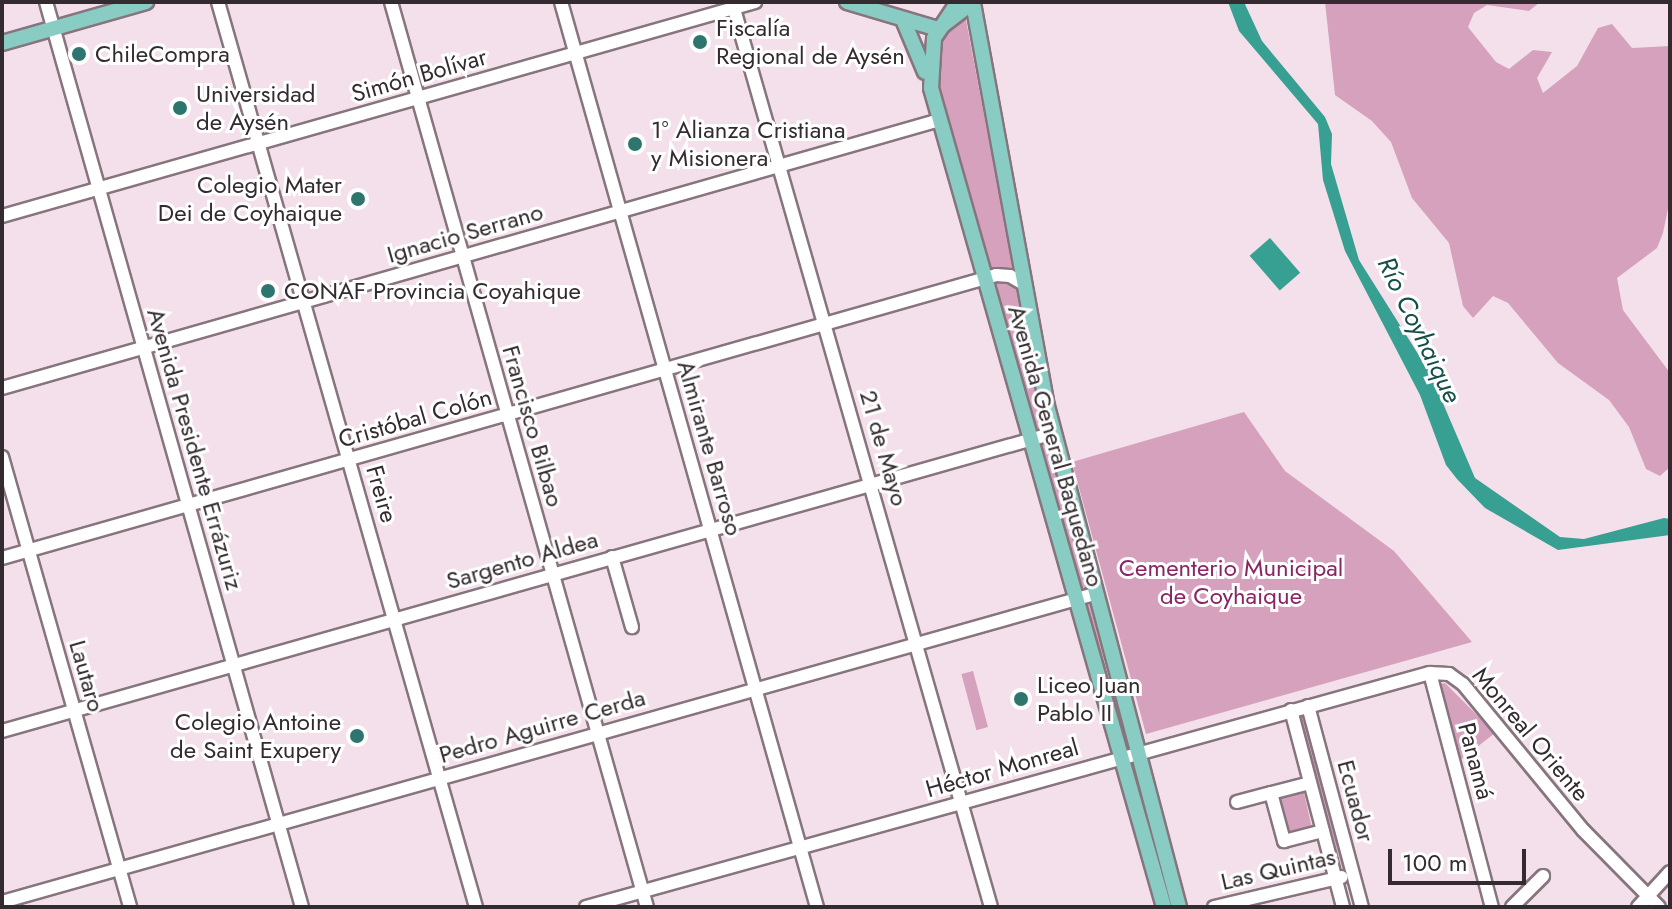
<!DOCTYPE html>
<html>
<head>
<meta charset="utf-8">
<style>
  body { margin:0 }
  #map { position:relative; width:1672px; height:909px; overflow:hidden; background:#f4e0ea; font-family:Jost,sans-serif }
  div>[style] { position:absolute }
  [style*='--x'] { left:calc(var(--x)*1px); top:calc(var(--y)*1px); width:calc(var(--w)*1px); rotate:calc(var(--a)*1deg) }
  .green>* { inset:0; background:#d6a1bd; transform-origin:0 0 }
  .water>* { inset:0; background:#389f93; transform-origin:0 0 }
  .roads { filter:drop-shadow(2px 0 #87757e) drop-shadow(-2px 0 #87757e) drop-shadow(0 2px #87757e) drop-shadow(0 -2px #87757e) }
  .minor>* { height:12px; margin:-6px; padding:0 6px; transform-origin:6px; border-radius:6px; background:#fff }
  .major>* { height:14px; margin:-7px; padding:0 7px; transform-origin:7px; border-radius:7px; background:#89ccc4 }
  .dots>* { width:22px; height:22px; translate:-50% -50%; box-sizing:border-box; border:4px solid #fff; border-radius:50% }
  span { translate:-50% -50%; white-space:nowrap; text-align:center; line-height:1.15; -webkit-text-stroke:6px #fff; paint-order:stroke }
  .poi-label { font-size:24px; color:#332b2f }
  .left { translate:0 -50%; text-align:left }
  .right { translate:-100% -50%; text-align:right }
  .street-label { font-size:24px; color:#332b2f }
  .park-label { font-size:24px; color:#892563 }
  .water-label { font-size:26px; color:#144e47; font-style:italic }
  .frame { position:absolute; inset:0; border:4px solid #332b2f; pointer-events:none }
  .scale { position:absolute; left:1388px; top:849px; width:138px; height:36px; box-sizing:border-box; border:4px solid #332b2f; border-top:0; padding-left:10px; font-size:24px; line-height:28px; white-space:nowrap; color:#332b2f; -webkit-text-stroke:6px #fff; paint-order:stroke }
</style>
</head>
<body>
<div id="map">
  <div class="green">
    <i style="clip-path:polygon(1325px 2px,1540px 2px,1529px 11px,1487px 5px,1474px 13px,1468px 27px,1496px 62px,1509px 69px,1533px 50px,1552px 52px,1537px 78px,1543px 93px,1577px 66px,1598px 28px,1612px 24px,1632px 48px,1670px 46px,1670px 199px,1663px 233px,1657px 248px,1617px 278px,1623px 310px,1670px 373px,1670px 467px,1660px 476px,1646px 469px,1629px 427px,1609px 400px,1558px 363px,1508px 303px,1493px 296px,1473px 318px,1463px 306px,1449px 243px,1412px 198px,1391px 142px,1372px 121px,1335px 95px)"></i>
    <i style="clip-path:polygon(965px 15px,1042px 418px,1124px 738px,935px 75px,941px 35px)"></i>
    <i style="clip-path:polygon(1244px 412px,1285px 471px,1394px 551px,1472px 642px,1146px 734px,1072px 462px)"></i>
    <i style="left:973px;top:671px;width:58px;height:12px;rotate:75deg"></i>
    <i style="clip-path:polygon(1445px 683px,1495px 733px,1459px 761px,1439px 684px)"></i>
    <i style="clip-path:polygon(1305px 711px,1346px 868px,1343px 871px,1298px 717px)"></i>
    <i style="left:1303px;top:789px;width:44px;height:28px;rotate:77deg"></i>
  </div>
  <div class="water">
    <i style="clip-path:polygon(1228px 2px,1244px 2px,1262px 41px,1325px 117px,1332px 134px,1331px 164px,1359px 260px,1430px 373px,1475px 478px,1560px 537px,1584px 539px,1664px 518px,1670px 519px,1670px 535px,1558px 550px,1485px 508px,1457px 479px,1446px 465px,1420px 395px,1345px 251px,1323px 180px,1318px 124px,1239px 31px)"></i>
    <i style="left:1270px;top:238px;width:46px;height:27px;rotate:49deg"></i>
  </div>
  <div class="roads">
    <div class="minor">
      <i style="--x:46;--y:2;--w:941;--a:74.21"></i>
      <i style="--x:218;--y:2;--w:941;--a:74.09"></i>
      <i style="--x:391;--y:2;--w:941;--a:74.21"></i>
      <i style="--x:561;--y:2;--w:941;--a:74.21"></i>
      <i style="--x:732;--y:2;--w:941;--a:74.03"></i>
      <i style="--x:2;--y:216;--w:783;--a:-15.86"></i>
      <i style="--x:2;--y:388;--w:976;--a:-15.95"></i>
      <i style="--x:2;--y:457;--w:468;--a:74.1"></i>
      <i style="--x:612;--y:557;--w:73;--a:74.1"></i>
      <i style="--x:2;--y:558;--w:1034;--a:-15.89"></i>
      <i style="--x:996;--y:275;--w:14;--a:4"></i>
      <i style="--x:1010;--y:276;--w:16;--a:30"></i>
      <i style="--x:1430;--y:673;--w:242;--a:75.2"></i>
      <i style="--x:1308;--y:706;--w:208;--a:75"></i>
      <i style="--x:1291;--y:710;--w:204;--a:75.2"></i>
      <i style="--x:2;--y:731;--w:1093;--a:-15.82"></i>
      <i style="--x:1310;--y:783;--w:40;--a:165.6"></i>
      <i style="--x:1271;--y:793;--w:50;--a:74.8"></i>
      <i style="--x:1284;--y:841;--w:40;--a:-14.4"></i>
      <i style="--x:1237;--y:802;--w:35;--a:-15"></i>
      <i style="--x:2;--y:902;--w:1135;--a:-15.75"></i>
      <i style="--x:586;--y:907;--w:876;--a:-15.5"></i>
      <i style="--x:1430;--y:673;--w:19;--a:3"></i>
      <i style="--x:1449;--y:674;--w:17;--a:36"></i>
      <i style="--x:1463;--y:684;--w:189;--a:50.6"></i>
      <i style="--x:1583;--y:830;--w:108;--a:45.4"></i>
      <i style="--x:1214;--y:907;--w:131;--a:-13.2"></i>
      <i style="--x:1512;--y:907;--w:44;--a:-45"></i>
      <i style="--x:1638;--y:907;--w:47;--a:-47.6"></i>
    </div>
    <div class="major">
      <i style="--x:847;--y:2;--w:95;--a:16.5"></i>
      <i style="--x:938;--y:29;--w:44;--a:-37.6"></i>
      <i style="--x:958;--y:2;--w:43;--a:123.7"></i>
      <i style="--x:934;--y:38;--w:50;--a:93.4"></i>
      <i style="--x:931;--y:88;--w:851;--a:74.12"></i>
      <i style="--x:973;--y:3;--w:410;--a:79.6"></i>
      <i style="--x:1047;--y:406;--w:518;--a:75.24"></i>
      <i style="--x:904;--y:22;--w:54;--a:67.2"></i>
      <i style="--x:2;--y:43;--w:150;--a:-15.9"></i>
    </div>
  </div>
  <div class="dots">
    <i style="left:700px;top:42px;background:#2e756d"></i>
    <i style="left:79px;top:54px;background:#2e756d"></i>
    <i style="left:180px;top:108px;background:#2e756d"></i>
    <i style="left:635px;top:144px;background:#2e756d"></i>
    <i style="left:358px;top:199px;background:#2e756d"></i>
    <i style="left:268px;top:291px;background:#2e756d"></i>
    <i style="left:1021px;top:699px;background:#2e756d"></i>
    <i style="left:357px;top:736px;background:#2e756d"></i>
  </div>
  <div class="poi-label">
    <span class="left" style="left:716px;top:42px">Fiscalía<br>Regional de Aysén</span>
    <span class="left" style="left:95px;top:54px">ChileCompra</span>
    <span class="left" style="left:196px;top:108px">Universidad<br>de Aysén</span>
    <span class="left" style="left:651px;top:144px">1º Alianza Cristiana<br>y Misionera</span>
    <span class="right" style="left:342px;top:199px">Colegio Mater<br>Dei de Coyhaique</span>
    <span class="left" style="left:284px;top:291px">CONAF Provincia Coyahique</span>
    <span class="left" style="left:1037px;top:699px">Liceo Juan<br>Pablo II</span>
    <span class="right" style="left:341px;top:736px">Colegio Antoine<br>de Saint Exupery</span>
  </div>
  <div class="street-label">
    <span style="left:419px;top:75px;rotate:-16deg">Simón Bolívar</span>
    <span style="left:465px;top:233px;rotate:-16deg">Ignacio Serrano</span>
    <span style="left:415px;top:418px;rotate:-16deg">Cristóbal Colón</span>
    <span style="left:533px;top:426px;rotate:74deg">Francisco Bilbao</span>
    <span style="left:1056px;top:446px;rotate:74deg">Avenida General Baquedano</span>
    <span style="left:710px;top:448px;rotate:74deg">Almirante Barroso</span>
    <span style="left:884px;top:448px;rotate:74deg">21 de Mayo</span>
    <span style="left:195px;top:449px;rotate:74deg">Avenida Presidente Errázuriz</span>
    <span style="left:382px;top:494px;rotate:74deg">Freire</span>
    <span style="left:522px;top:560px;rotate:-16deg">Sargento Aldea</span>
    <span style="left:87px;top:676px;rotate:74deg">Lautaro</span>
    <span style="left:542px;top:726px;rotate:-16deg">Pedro Aguirre Cerda</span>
    <span style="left:1531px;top:734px;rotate:50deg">Monreal Oriente</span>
    <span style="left:1476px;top:761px;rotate:75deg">Panamá</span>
    <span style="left:1002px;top:768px;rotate:-16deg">Héctor Monreal</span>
    <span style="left:1356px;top:801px;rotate:75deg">Ecuador</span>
    <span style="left:1278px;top:869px;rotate:-13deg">Las Quintas</span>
  </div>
  <div class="park-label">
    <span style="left:1231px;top:582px">Cementerio Municipal<br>de Coyhaique</span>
  </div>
  <div class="water-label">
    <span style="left:1419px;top:330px;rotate:64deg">Río Coyhaique</span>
  </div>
  <div class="frame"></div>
  <div class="scale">100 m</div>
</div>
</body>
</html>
